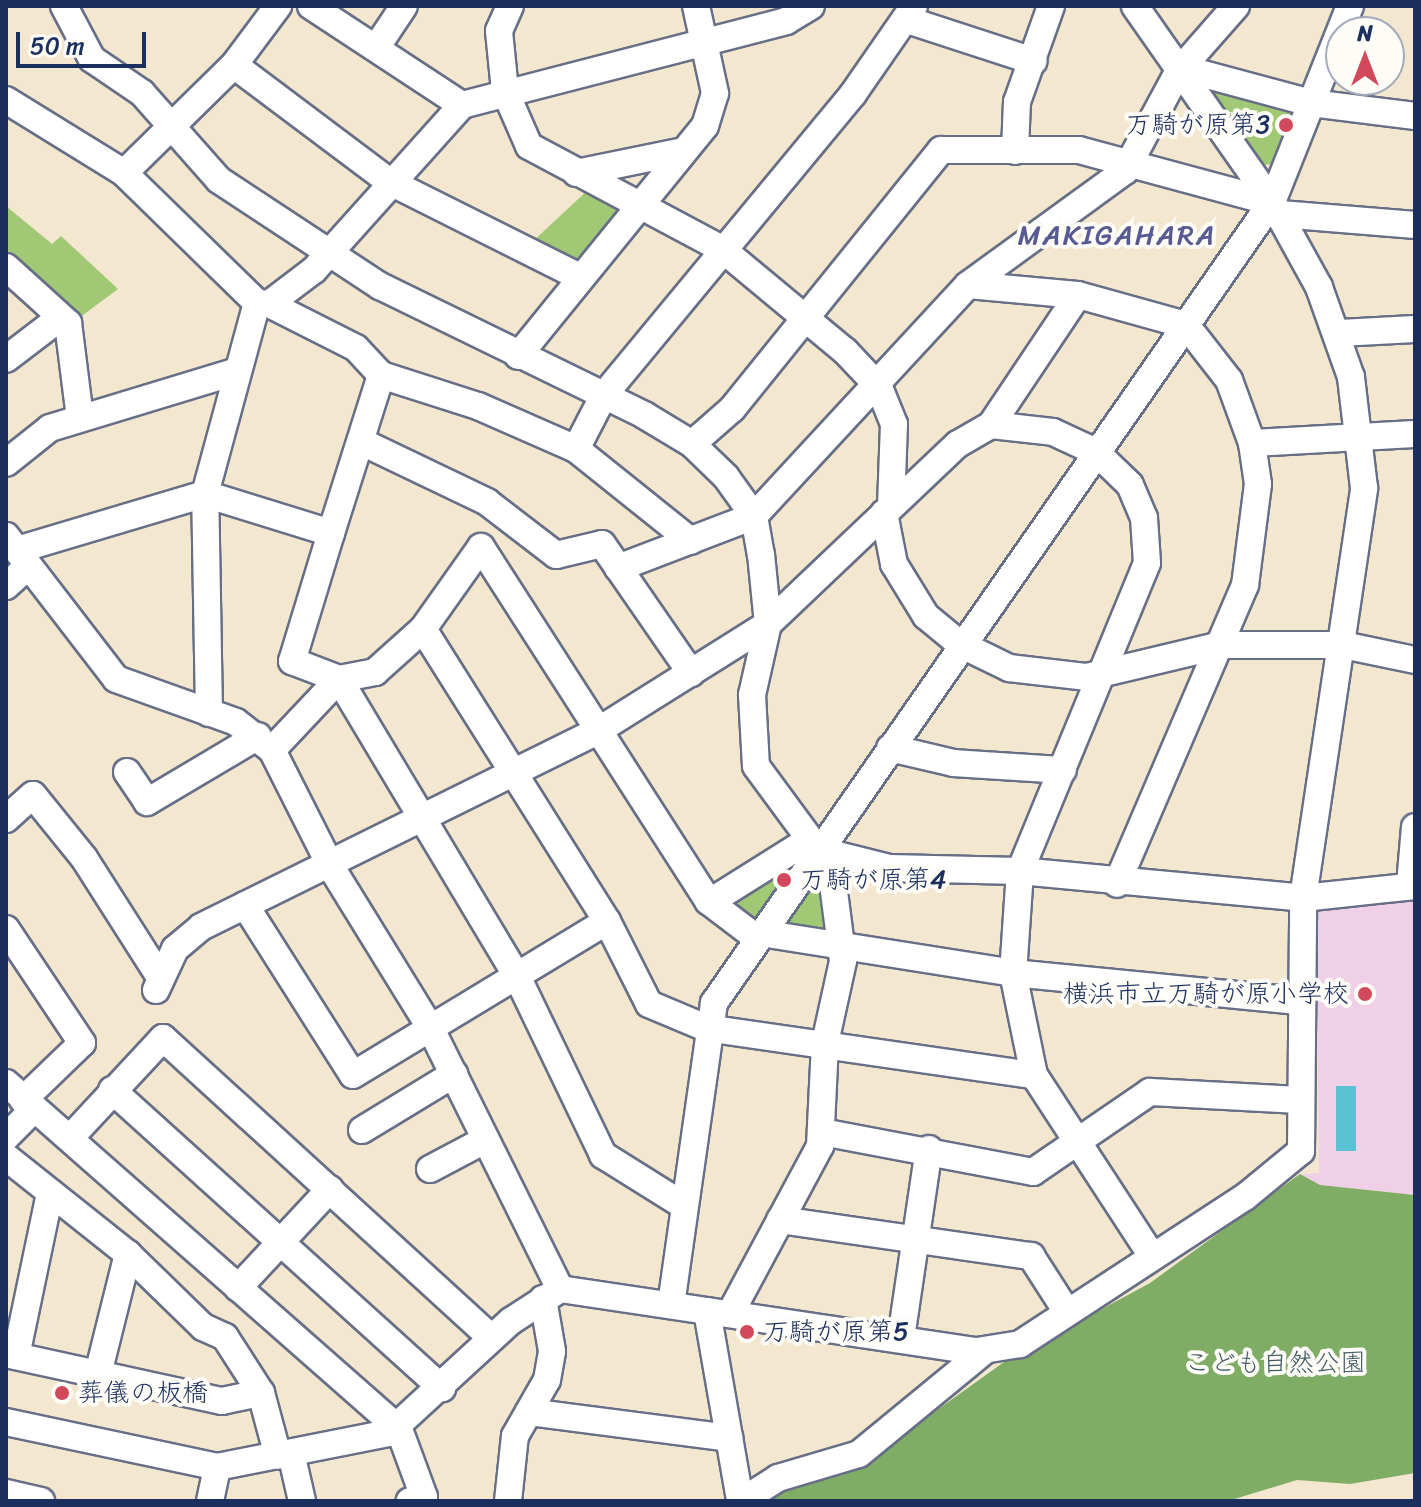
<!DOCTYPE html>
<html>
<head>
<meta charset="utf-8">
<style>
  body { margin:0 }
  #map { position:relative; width:1421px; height:1507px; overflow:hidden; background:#f4e7d0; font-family:Sriracha,"Klee One",sans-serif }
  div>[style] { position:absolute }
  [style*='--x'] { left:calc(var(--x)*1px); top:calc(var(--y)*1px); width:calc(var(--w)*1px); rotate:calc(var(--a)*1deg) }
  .built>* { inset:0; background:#efd0e6 }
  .green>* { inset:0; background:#a1c975 }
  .forest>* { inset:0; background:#80ad66 }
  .water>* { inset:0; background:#58c2d3; transform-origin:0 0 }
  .roads { filter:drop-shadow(2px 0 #676f86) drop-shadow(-2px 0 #676f86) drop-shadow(0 2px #676f86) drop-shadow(0 -2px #676f86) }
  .minor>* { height:26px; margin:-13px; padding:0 13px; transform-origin:13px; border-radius:13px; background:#fff }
  .dots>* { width:22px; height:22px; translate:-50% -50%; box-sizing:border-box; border:4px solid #fdfcf7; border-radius:50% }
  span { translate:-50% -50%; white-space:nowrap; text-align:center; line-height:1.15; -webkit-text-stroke:8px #fdfcf7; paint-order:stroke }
  .poi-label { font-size:26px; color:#1b2f5e }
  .right { translate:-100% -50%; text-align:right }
  .left { translate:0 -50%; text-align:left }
  .park-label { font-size:26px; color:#435d65 }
  .neighbourhood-label { font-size:28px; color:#585b92; letter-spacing:2px }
  .frame { position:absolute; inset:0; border:8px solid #1b2f5e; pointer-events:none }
  .north { position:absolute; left:1325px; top:16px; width:80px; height:80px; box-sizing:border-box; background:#fdfcf7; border:2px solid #a3aaba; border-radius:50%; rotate:0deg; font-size:22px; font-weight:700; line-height:32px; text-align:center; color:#1b2f5e }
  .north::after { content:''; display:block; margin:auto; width:28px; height:36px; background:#d1495b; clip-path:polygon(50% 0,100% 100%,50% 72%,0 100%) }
  .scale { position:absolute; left:16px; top:32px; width:130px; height:36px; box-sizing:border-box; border:4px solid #1b2f5e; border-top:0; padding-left:10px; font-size:24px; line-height:28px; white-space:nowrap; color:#1b2f5e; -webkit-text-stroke:6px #fdfcf7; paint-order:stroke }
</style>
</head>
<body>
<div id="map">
  <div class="built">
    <i style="clip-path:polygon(1415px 896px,1415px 1195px,1320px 1185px,1300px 1174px,1319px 1173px,1316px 913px)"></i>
  </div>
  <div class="green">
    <i style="clip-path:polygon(1201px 78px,1294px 106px,1272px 164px,1263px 165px)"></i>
    <i style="clip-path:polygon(589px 189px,626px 209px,583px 262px,531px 243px)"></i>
    <i style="clip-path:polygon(6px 206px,52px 244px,61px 236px,118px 289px,75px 321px,6px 257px)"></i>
    <i style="clip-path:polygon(790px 866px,753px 922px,725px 901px)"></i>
    <i style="clip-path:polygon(826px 879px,837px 935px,778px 928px,810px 881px)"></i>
  </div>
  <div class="forest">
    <i style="clip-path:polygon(1300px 1174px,1320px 1185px,1415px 1195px,1415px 1473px,1350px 1484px,1297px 1480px,1228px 1501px,752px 1501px,870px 1458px,1004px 1362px,1150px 1283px)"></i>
  </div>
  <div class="water">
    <i style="left:1336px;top:1086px;width:20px;height:65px"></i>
  </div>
  <div class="roads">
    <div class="minor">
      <i style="--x:64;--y:6;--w:60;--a:62.2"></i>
      <i style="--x:92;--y:59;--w:60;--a:34.2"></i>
      <i style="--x:142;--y:93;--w:116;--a:48.5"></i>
      <i style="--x:219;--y:180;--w:193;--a:33.4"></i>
      <i style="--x:380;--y:286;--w:294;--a:26"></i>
      <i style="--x:644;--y:415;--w:56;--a:31.1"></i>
      <i style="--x:692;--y:444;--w:47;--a:44.1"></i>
      <i style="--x:726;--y:477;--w:48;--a:54.3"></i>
      <i style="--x:754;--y:516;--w:39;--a:80"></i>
      <i style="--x:761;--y:554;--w:70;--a:84.3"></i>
      <i style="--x:768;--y:624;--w:73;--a:102.7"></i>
      <i style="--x:752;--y:695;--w:71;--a:86.8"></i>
      <i style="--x:756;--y:766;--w:104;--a:53.6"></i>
      <i style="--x:818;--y:850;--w:73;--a:14.2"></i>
      <i style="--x:889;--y:868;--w:131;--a:1.3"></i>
      <i style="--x:1020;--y:871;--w:284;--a:5.4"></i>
      <i style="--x:1303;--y:898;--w:113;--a:-6.1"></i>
      <i style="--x:311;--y:6;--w:181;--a:33.3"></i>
      <i style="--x:510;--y:6;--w:27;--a:114"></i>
      <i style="--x:499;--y:31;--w:60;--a:84.3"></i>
      <i style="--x:505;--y:91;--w:60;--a:66.4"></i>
      <i style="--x:529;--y:146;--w:219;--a:28.1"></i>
      <i style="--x:722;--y:249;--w:160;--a:39.7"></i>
      <i style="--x:845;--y:351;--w:50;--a:46.6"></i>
      <i style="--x:879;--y:387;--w:40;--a:68"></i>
      <i style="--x:894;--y:424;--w:82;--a:92.1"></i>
      <i style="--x:907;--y:20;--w:133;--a:18"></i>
      <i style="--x:376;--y:48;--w:50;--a:-56.3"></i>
      <i style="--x:234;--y:65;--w:195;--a:36.9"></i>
      <i style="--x:390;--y:182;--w:212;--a:26.6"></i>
      <i style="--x:1181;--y:68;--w:135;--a:15.1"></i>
      <i style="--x:1311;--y:103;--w:105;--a:7.1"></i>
      <i style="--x:6;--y:100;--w:139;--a:31.7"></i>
      <i style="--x:124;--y:173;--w:186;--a:44.3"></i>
      <i style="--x:257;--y:303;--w:12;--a:5"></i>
      <i style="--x:269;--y:304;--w:56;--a:-37.1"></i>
      <i style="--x:314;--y:270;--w:222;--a:-48.1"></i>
      <i style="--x:462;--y:105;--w:335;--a:-14.5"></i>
      <i style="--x:786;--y:21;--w:29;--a:-31"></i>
      <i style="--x:1015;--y:151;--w:49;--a:-87.7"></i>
      <i style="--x:1017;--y:102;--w:102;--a:-70.5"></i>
      <i style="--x:124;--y:173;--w:154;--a:-44.5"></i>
      <i style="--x:234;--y:65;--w:74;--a:-53.3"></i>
      <i style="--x:576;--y:173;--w:110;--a:-11.5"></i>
      <i style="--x:1281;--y:214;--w:134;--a:4.7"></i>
      <i style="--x:6;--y:267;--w:84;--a:42.1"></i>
      <i style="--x:68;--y:323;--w:96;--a:82.8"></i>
      <i style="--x:968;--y:285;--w:110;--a:5.2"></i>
      <i style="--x:1078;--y:295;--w:112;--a:15.5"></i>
      <i style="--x:1186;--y:325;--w:70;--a:52"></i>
      <i style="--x:1229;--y:380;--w:67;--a:69.9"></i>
      <i style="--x:1252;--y:443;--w:41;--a:81.7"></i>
      <i style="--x:1258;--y:484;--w:102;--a:97.3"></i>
      <i style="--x:1245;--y:585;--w:325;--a:113.2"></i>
      <i style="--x:269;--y:304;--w:97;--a:26.8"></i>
      <i style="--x:356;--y:348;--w:37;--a:47"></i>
      <i style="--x:381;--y:375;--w:102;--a:17.7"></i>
      <i style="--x:478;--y:406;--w:107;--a:23.7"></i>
      <i style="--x:576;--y:449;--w:147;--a:38.7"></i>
      <i style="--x:1339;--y:333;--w:76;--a:-3"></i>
      <i style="--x:518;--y:356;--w:296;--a:-50.9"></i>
      <i style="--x:705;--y:126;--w:34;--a:-73"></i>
      <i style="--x:715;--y:93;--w:89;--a:-102.3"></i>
      <i style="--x:6;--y:359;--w:69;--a:-37.4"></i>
      <i style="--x:991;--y:425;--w:156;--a:-56.2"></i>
      <i style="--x:362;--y:442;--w:139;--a:25.6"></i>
      <i style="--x:487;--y:502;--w:87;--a:37.5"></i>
      <i style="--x:556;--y:555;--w:47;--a:-13.4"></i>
      <i style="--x:602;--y:544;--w:157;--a:55.4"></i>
      <i style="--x:1252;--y:443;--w:163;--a:-3.2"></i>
      <i style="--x:692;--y:444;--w:53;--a:-41.2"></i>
      <i style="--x:732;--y:409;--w:333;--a:-51.1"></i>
      <i style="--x:941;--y:150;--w:138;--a:0"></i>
      <i style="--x:1079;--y:150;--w:200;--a:15.1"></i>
      <i style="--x:576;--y:449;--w:61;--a:-62.6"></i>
      <i style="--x:604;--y:395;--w:391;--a:-50.4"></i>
      <i style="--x:853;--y:94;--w:107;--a:-55.3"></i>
      <i style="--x:6;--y:463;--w:56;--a:-38.5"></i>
      <i style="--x:50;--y:428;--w:196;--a:-16.9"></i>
      <i style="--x:884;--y:513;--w:52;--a:78.9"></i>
      <i style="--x:894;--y:564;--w:61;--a:58.4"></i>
      <i style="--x:926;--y:616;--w:44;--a:39.5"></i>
      <i style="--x:960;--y:644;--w:55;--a:26.1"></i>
      <i style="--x:1009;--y:668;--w:79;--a:6.6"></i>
      <i style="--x:1087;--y:677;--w:138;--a:-13.4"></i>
      <i style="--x:1221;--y:645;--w:122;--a:0"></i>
      <i style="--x:1343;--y:645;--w:74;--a:11.8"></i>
      <i style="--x:331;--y:533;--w:134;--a:106.9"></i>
      <i style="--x:292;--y:661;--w:50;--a:21"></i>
      <i style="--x:339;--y:679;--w:346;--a:59.1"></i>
      <i style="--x:517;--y:976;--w:199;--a:64.3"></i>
      <i style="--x:603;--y:1155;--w:94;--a:32"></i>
      <i style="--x:6;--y:536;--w:180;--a:52.4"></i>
      <i style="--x:116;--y:679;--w:127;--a:19.7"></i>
      <i style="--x:236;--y:722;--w:46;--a:37.9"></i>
      <i style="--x:272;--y:750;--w:131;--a:63.2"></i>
      <i style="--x:331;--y:867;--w:190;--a:58.3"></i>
      <i style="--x:431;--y:1029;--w:290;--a:63.6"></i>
      <i style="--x:560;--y:1289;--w:422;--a:8.5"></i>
      <i style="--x:977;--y:1351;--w:44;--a:-9.2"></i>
      <i style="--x:1020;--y:1344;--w:269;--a:-33.2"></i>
      <i style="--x:1245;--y:1197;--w:72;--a:-39.4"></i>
      <i style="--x:1301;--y:1151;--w:253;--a:-89.5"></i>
      <i style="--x:1303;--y:898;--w:415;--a:-81.5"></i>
      <i style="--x:1364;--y:488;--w:112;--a:-96.7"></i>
      <i style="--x:1351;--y:377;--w:96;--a:-109.6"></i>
      <i style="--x:1319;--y:287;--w:97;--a:-118.9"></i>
      <i style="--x:1272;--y:202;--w:239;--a:-125"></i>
      <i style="--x:17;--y:550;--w:196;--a:-16.6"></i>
      <i style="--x:205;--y:494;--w:132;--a:17.2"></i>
      <i style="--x:331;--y:533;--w:166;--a:-72.4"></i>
      <i style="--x:618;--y:568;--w:146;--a:-20.9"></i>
      <i style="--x:754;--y:516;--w:315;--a:-47.2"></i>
      <i style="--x:968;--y:285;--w:194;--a:-36"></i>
      <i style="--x:1125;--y:171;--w:112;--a:-61.8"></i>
      <i style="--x:1178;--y:72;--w:88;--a:-48.7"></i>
      <i style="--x:6;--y:586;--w:30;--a:-42"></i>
      <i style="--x:423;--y:629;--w:345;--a:57.8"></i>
      <i style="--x:607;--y:921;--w:93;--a:63.2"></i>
      <i style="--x:649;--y:1004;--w:62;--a:22.8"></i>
      <i style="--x:706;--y:1028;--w:331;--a:8.2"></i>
      <i style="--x:209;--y:713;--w:219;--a:-91"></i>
      <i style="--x:205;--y:494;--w:198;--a:-74.8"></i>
      <i style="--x:890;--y:748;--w:66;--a:13.2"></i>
      <i style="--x:954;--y:763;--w:109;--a:3.7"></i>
      <i style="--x:272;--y:750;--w:98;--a:-46.7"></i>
      <i style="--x:339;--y:679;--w:37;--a:-11"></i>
      <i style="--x:375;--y:672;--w:64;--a:-41.9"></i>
      <i style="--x:423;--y:629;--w:100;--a:-54.7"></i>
      <i style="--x:481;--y:547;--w:421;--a:57.3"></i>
      <i style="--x:708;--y:901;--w:61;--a:37.1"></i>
      <i style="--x:127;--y:772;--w:36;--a:56"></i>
      <i style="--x:147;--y:802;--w:129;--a:-30.7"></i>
      <i style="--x:6;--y:819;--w:36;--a:-42"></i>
      <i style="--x:33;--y:795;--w:81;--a:51"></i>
      <i style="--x:84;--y:858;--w:143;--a:57.5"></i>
      <i style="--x:1410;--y:885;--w:58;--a:-85.1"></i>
      <i style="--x:710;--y:902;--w:117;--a:-32.1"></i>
      <i style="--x:245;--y:905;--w:201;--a:57.6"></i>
      <i style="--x:353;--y:1075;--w:297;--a:-31.2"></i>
      <i style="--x:6;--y:929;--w:137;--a:56.3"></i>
      <i style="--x:82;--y:1043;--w:82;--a:136"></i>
      <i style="--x:761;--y:933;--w:255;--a:9"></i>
      <i style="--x:1013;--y:973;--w:289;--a:5.6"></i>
      <i style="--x:156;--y:990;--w:45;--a:-65.1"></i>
      <i style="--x:175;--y:949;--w:34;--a:-40"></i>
      <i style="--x:201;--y:927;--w:444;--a:-26.3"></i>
      <i style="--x:599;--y:730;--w:199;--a:-32.1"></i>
      <i style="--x:768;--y:624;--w:262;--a:-43.5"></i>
      <i style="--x:958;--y:444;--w:38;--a:-30"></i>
      <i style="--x:991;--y:425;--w:62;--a:6.4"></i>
      <i style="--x:1053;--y:432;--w:47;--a:24.9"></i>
      <i style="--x:1096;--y:452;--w:47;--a:44.1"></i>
      <i style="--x:1130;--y:485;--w:36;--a:67"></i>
      <i style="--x:1144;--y:518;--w:45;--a:86.2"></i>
      <i style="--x:1147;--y:563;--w:333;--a:112.4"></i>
      <i style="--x:1020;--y:871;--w:102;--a:93.9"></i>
      <i style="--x:1013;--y:973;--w:104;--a:78.4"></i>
      <i style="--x:1034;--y:1075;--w:216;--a:56.9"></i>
      <i style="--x:6;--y:1083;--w:524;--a:41.36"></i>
      <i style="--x:399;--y:1429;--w:72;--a:69.8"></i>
      <i style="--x:424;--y:1497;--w:15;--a:164"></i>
      <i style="--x:112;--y:1090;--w:445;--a:42.1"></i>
      <i style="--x:362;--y:1130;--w:108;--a:-31.3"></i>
      <i style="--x:822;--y:1132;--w:215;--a:10.7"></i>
      <i style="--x:1033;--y:1172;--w:142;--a:-34.4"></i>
      <i style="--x:1150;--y:1092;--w:150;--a:3.1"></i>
      <i style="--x:6;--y:1137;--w:38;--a:-45"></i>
      <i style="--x:71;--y:1137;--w:135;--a:-47.1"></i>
      <i style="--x:163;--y:1038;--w:445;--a:42.4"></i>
      <i style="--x:6;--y:1157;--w:156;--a:38.5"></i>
      <i style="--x:128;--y:1254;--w:105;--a:44.2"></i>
      <i style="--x:203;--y:1327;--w:24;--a:24"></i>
      <i style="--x:225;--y:1337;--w:67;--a:57.3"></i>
      <i style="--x:261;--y:1393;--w:65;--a:74.9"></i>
      <i style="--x:430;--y:1169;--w:62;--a:-27.8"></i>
      <i style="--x:780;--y:1220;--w:254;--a:8.2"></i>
      <i style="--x:1031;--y:1256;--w:67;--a:57.3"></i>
      <i style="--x:238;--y:1288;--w:135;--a:-47.1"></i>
      <i style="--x:671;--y:1305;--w:305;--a:-81.9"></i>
      <i style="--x:714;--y:1003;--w:976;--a:-55.14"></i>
      <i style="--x:1272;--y:202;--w:211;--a:-68.3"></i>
      <i style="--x:707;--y:1311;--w:193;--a:80.1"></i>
      <i style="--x:730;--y:1314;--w:191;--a:-61.8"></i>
      <i style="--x:820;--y:1146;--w:103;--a:-87.2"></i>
      <i style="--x:825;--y:1043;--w:84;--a:-77.6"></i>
      <i style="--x:843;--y:961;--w:109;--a:-97.4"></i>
      <i style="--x:901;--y:1338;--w:191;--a:-81.6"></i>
      <i style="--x:6;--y:1354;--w:221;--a:12.3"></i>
      <i style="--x:222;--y:1401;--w:40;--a:-12"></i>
      <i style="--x:16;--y:1356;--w:167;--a:-78.2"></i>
      <i style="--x:98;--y:1374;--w:124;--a:-76"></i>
      <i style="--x:529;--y:1412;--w:202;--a:7.4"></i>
      <i style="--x:6;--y:1422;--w:216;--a:12"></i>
      <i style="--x:217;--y:1467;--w:175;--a:-11.2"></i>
      <i style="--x:389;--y:1433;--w:166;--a:-42.6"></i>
      <i style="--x:511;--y:1321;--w:59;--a:-33.1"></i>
      <i style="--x:291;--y:1453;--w:49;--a:77.1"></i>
      <i style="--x:6;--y:1493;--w:36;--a:13"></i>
      <i style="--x:210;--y:1501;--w:35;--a:-78"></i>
      <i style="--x:508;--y:1501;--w:65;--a:-83.9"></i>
      <i style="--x:515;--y:1436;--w:64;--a:-60.3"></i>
      <i style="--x:547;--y:1380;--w:29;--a:-80"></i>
      <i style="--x:552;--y:1351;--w:53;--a:-99.8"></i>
      <i style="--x:742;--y:1501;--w:43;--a:-32.6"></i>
      <i style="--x:778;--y:1478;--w:84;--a:-16.5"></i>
      <i style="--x:859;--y:1454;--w:161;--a:-39.4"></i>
    </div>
  </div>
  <div class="dots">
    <i style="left:1286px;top:125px;background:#d1495b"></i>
    <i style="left:784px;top:880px;background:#d1495b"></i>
    <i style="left:1365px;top:994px;background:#d1495b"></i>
    <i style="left:747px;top:1332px;background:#d1495b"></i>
    <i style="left:62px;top:1393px;background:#d1495b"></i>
  </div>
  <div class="poi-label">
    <span class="right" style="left:1270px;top:125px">万騎が原第3</span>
    <span class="left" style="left:800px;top:880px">万騎が原第4</span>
    <span class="right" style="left:1349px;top:994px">横浜市立万騎が原小学校</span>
    <span class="left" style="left:763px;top:1332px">万騎が原第5</span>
    <span class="left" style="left:78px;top:1393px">葬儀の板橋</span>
  </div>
  <div class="park-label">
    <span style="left:1275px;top:1363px">こども自然公園</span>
  </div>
  <div class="neighbourhood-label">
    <span style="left:1117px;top:235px">MAKIGAHARA</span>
  </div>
  <div class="frame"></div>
  <div class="north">N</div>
  <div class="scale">50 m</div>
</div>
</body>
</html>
